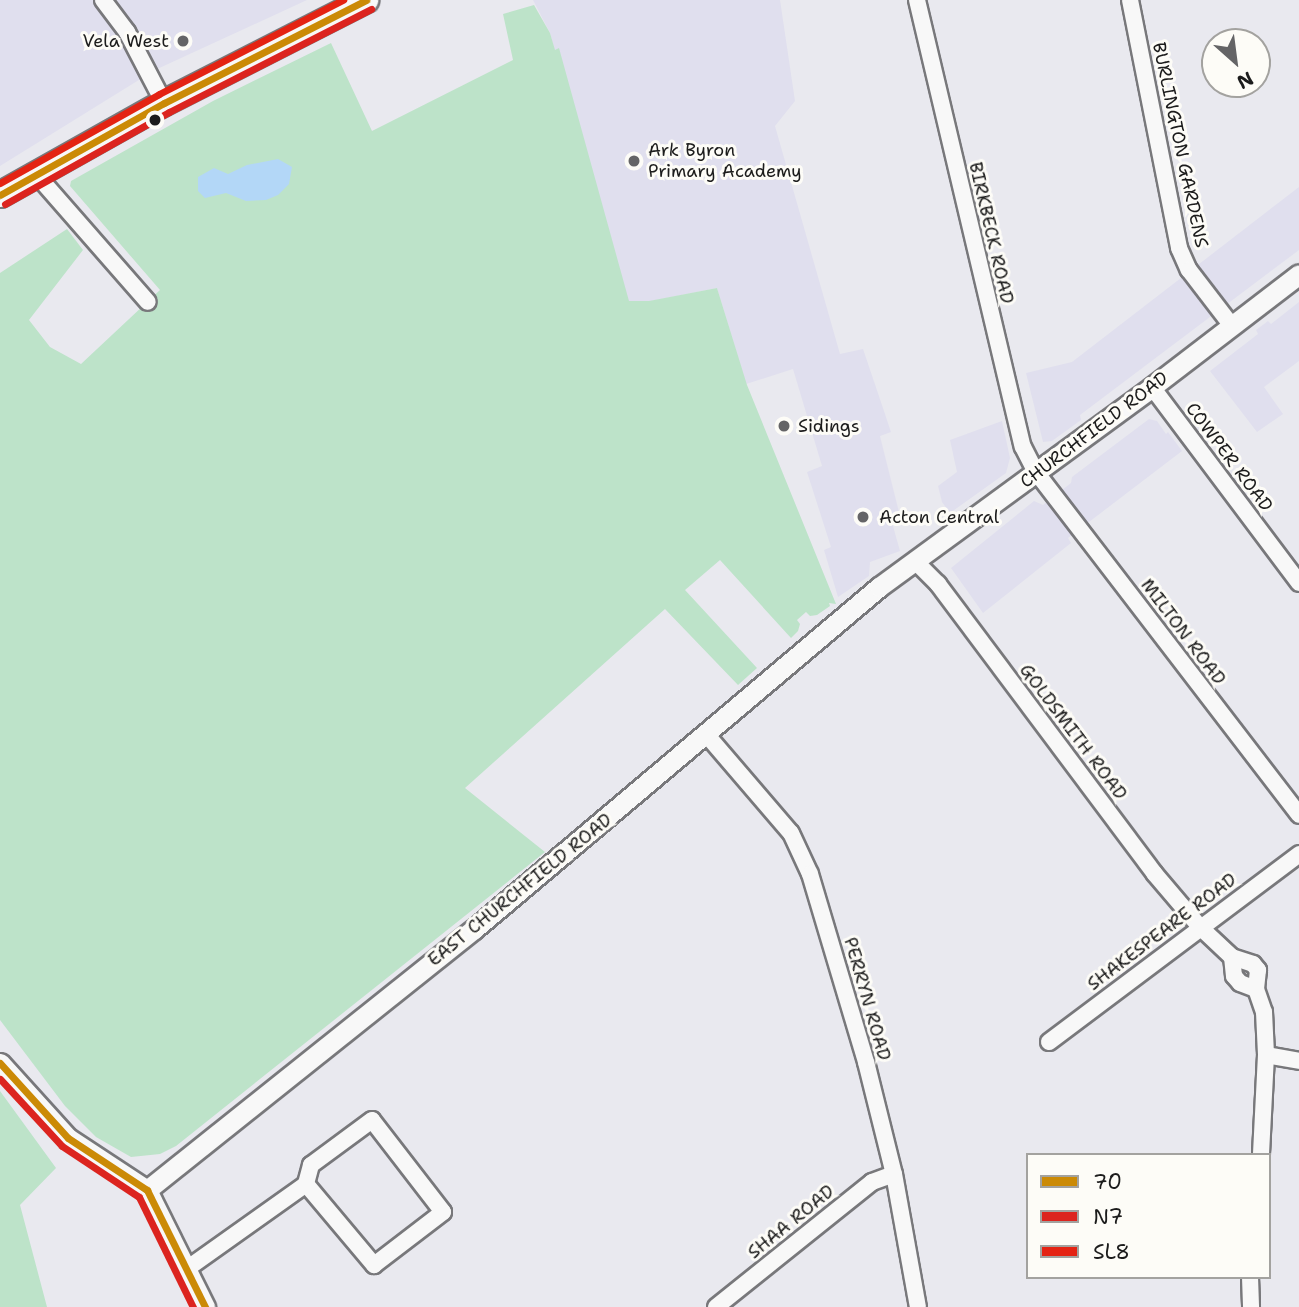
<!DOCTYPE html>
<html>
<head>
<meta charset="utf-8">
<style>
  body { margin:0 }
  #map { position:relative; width:1299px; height:1307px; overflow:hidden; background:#e9e9ef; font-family:"Shantell Sans",sans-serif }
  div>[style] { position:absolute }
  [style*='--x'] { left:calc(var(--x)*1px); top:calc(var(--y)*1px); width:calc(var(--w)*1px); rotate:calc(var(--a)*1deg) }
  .built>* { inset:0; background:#e0dfee }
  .green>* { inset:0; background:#bde3c9 }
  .water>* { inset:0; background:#b3d7f7 }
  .roads { filter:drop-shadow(2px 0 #78787b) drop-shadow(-2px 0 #78787b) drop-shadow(0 2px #78787b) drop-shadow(0 -2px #78787b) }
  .minor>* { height:16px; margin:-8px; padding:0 8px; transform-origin:8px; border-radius:8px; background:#f8f8f8 }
  .tertiary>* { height:19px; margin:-9.5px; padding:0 9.5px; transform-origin:9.5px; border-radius:9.5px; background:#f8f8f8 }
  .primary>* { height:24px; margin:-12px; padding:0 12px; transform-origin:12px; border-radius:12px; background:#f8f8f8 }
  .bus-1>* { height:7px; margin:-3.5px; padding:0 3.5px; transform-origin:3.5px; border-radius:3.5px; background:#cb8a06 }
  .bus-2>* { height:7px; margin:-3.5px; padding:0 3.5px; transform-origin:3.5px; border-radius:3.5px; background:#dc241f }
  .bus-3>* { height:7px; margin:-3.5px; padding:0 3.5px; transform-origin:3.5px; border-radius:3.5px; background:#e42313 }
  .dots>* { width:19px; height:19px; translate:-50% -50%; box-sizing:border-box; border:4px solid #fdfcf7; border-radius:50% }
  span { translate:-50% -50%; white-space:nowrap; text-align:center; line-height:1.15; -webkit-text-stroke:6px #fdfcf7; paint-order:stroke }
  .poi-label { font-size:18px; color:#1c1c1c }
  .right { translate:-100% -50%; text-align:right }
  .left { translate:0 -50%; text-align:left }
  .street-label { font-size:18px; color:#1c1c1c }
  .legend { position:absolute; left:1026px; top:1153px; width:245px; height:126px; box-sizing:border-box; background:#fdfcf7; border:2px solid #a3a29f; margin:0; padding:9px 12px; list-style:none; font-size:21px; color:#1c1c1c }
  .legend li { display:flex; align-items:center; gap:14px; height:35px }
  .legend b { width:35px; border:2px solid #a3a29f }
  .north { position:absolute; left:1201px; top:28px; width:70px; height:70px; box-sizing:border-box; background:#fdfcf7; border:2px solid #a3a29f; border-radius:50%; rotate:152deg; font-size:19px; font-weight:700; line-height:28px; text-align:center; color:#1c1c1c }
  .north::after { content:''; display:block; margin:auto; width:24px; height:32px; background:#646466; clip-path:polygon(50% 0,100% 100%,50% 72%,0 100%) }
</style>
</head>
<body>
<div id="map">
  <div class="built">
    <i style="clip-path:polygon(0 0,307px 0,155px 70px,0 166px)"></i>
    <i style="clip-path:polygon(533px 0,780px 0,795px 101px,775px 126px,840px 354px,863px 349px,885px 414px,891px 432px,880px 436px,900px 516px,891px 519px,900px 551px,870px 562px,869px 576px,838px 597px,824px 550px,831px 547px,807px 472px,822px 466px,793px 369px,746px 384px,717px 288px,621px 307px,550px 33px)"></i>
    <i style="clip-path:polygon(1299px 187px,1299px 250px,1080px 415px,1081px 420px,1052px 441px,1043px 442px,1026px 373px,1072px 362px)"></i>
    <i style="clip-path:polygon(1299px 302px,1299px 361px,1264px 387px,1283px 414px,1257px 432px,1210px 371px,1258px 334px,1256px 330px,1268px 321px,1271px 324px)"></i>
    <i style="clip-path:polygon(1149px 419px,1157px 421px,1166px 434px,1168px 432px,1182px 451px,1068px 538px,1071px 543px,983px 613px,951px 568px,1034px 501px,1043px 505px,1071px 483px,1072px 477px)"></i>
    <i style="clip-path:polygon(1002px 421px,1010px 458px,1006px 473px,950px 513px,942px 502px,938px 486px,957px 472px,950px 440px)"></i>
  </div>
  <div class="green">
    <i style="clip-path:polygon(534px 5px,550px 33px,555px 50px,559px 48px,629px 301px,649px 301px,717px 288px,747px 385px,836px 604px,829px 603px,830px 606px,817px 615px,810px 616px,806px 612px,797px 620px,800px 624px,798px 631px,791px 638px,720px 560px,685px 590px,757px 668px,738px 685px,665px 609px,465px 788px,545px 852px,176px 1146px,160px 1154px,131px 1157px,96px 1137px,65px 1106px,0 1020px,0 273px,67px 229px,83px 250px,29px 320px,50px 347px,81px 364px,160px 290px,70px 186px,71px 181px,213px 101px,331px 43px,372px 131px,513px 60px,503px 14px)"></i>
    <i style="clip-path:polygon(0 1091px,56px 1168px,20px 1205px,47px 1307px,0 1307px)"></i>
  </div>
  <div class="water">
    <i style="clip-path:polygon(278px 159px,292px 167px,289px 184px,278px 195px,266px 200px,246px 201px,226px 193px,205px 198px,198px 191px,198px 177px,214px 168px,228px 174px,247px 165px)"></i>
  </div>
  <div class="roads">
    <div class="minor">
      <i style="--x:103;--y:0;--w:40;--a:53"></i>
      <i style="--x:127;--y:32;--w:80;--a:62.5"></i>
      <i style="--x:917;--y:0;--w:459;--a:76.7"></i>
      <i style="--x:1023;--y:447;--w:28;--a:63"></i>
      <i style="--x:1036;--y:472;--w:432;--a:52.5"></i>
      <i style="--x:1130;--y:0;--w:253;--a:78.8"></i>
      <i style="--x:1179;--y:248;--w:24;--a:66"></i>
      <i style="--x:1189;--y:270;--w:71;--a:52.5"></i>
      <i style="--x:35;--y:173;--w:171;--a:48.8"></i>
      <i style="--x:1152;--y:387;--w:245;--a:53.1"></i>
      <i style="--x:916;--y:562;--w:31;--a:45"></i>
      <i style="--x:938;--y:584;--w:361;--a:53.2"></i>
      <i style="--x:1154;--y:873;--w:71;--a:49.6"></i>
      <i style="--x:1200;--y:927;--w:44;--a:43.2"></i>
      <i style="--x:1232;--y:957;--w:22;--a:18"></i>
      <i style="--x:1253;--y:964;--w:8;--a:50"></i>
      <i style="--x:1258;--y:970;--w:19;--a:96"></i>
      <i style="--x:1256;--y:989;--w:24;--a:71"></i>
      <i style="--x:1264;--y:1012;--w:43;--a:87.3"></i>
      <i style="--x:1266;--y:1055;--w:100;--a:92.9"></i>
      <i style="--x:706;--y:734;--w:130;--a:49.4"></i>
      <i style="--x:791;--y:833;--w:45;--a:65.1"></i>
      <i style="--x:810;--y:874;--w:196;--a:73.4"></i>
      <i style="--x:866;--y:1062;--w:115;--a:76"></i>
      <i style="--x:894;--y:1174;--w:135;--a:79.8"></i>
      <i style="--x:1232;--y:957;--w:19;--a:84"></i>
      <i style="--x:1234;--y:976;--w:9;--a:49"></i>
      <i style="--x:1240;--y:983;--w:17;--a:21"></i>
      <i style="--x:1049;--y:1042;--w:313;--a:-36.9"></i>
      <i style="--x:1266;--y:1055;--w:34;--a:10"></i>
      <i style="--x:188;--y:1268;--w:145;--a:-35.4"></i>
      <i style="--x:306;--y:1184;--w:106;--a:50"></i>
      <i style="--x:374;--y:1265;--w:87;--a:-37.5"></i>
      <i style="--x:443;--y:1212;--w:116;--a:-127.7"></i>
      <i style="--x:372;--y:1120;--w:76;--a:143.6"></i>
      <i style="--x:311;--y:1165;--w:20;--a:105"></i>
      <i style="--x:1250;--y:1277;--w:30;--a:88"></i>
      <i style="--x:716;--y:1307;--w:200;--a:-38.7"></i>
      <i style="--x:872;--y:1182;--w:23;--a:-20"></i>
    </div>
    <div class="tertiary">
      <i style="--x:0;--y:1063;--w:101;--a:47.8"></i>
      <i style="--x:68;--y:1138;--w:95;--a:33.4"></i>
      <i style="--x:147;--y:1190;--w:131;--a:63.6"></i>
      <i style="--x:147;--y:1190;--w:418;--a:-38.6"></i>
      <i style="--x:474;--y:929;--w:530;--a:-40.18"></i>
      <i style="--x:879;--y:587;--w:338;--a:-36.2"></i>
      <i style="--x:1152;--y:387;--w:185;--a:-37.5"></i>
    </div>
    <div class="primary">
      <i style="--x:0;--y:195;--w:188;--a:-29.3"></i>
      <i style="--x:164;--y:103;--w:227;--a:-27"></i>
    </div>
  </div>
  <div class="bus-1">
    <i style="--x:0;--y:195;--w:188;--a:-29.3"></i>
    <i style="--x:164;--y:103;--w:227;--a:-27"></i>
    <i style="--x:0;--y:1063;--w:101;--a:47.8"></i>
    <i style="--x:68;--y:1138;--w:95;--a:33.4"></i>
    <i style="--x:147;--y:1190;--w:131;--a:63.6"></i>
  </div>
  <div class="bus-2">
    <i style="--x:5;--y:204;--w:188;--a:-29.3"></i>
    <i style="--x:169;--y:112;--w:227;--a:-27"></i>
    <i style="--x:0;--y:1079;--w:91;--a:47.2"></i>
    <i style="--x:62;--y:1146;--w:92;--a:33.5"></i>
    <i style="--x:139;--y:1197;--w:123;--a:63.9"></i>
  </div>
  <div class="bus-3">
    <i style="--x:0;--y:183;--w:182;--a:-29.2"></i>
    <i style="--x:159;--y:94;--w:207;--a:-27.1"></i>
  </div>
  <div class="dots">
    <i style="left:183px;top:41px;background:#646466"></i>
    <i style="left:155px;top:120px;background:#1c1c1c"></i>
    <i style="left:634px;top:161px;background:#646466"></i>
    <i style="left:784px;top:426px;background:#646466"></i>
    <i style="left:863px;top:517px;background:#646466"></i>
  </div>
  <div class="poi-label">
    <span class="right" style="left:169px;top:41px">Vela West</span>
    <span class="left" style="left:648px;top:161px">Ark Byron<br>Primary Academy</span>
    <span class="left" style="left:798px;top:426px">Sidings</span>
    <span class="left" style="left:879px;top:517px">Acton Central</span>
  </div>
  <div class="street-label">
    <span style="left:1180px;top:145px;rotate:78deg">BURLINGTON GARDENS</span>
    <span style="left:991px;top:233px;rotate:77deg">BIRKBECK ROAD</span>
    <span style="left:1094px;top:430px;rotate:-37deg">CHURCHFIELD ROAD</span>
    <span style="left:1229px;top:457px;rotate:53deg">COWPER ROAD</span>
    <span style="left:1183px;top:632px;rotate:53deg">MILTON ROAD</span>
    <span style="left:1073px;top:732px;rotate:53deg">GOLDSMITH ROAD</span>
    <span style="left:520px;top:890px;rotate:-39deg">EAST CHURCHFIELD ROAD</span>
    <span style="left:1162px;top:932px;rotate:-37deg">SHAKESPEARE ROAD</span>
    <span style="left:867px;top:999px;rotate:74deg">PERRYN ROAD</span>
    <span style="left:791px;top:1222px;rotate:-39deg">SHAA ROAD</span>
  </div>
  <ul class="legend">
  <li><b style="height:9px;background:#cb8a06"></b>70</li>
  <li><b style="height:9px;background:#dc241f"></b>N7</li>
  <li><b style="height:9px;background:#e42313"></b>SL8</li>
  </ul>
  <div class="north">N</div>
</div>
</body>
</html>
